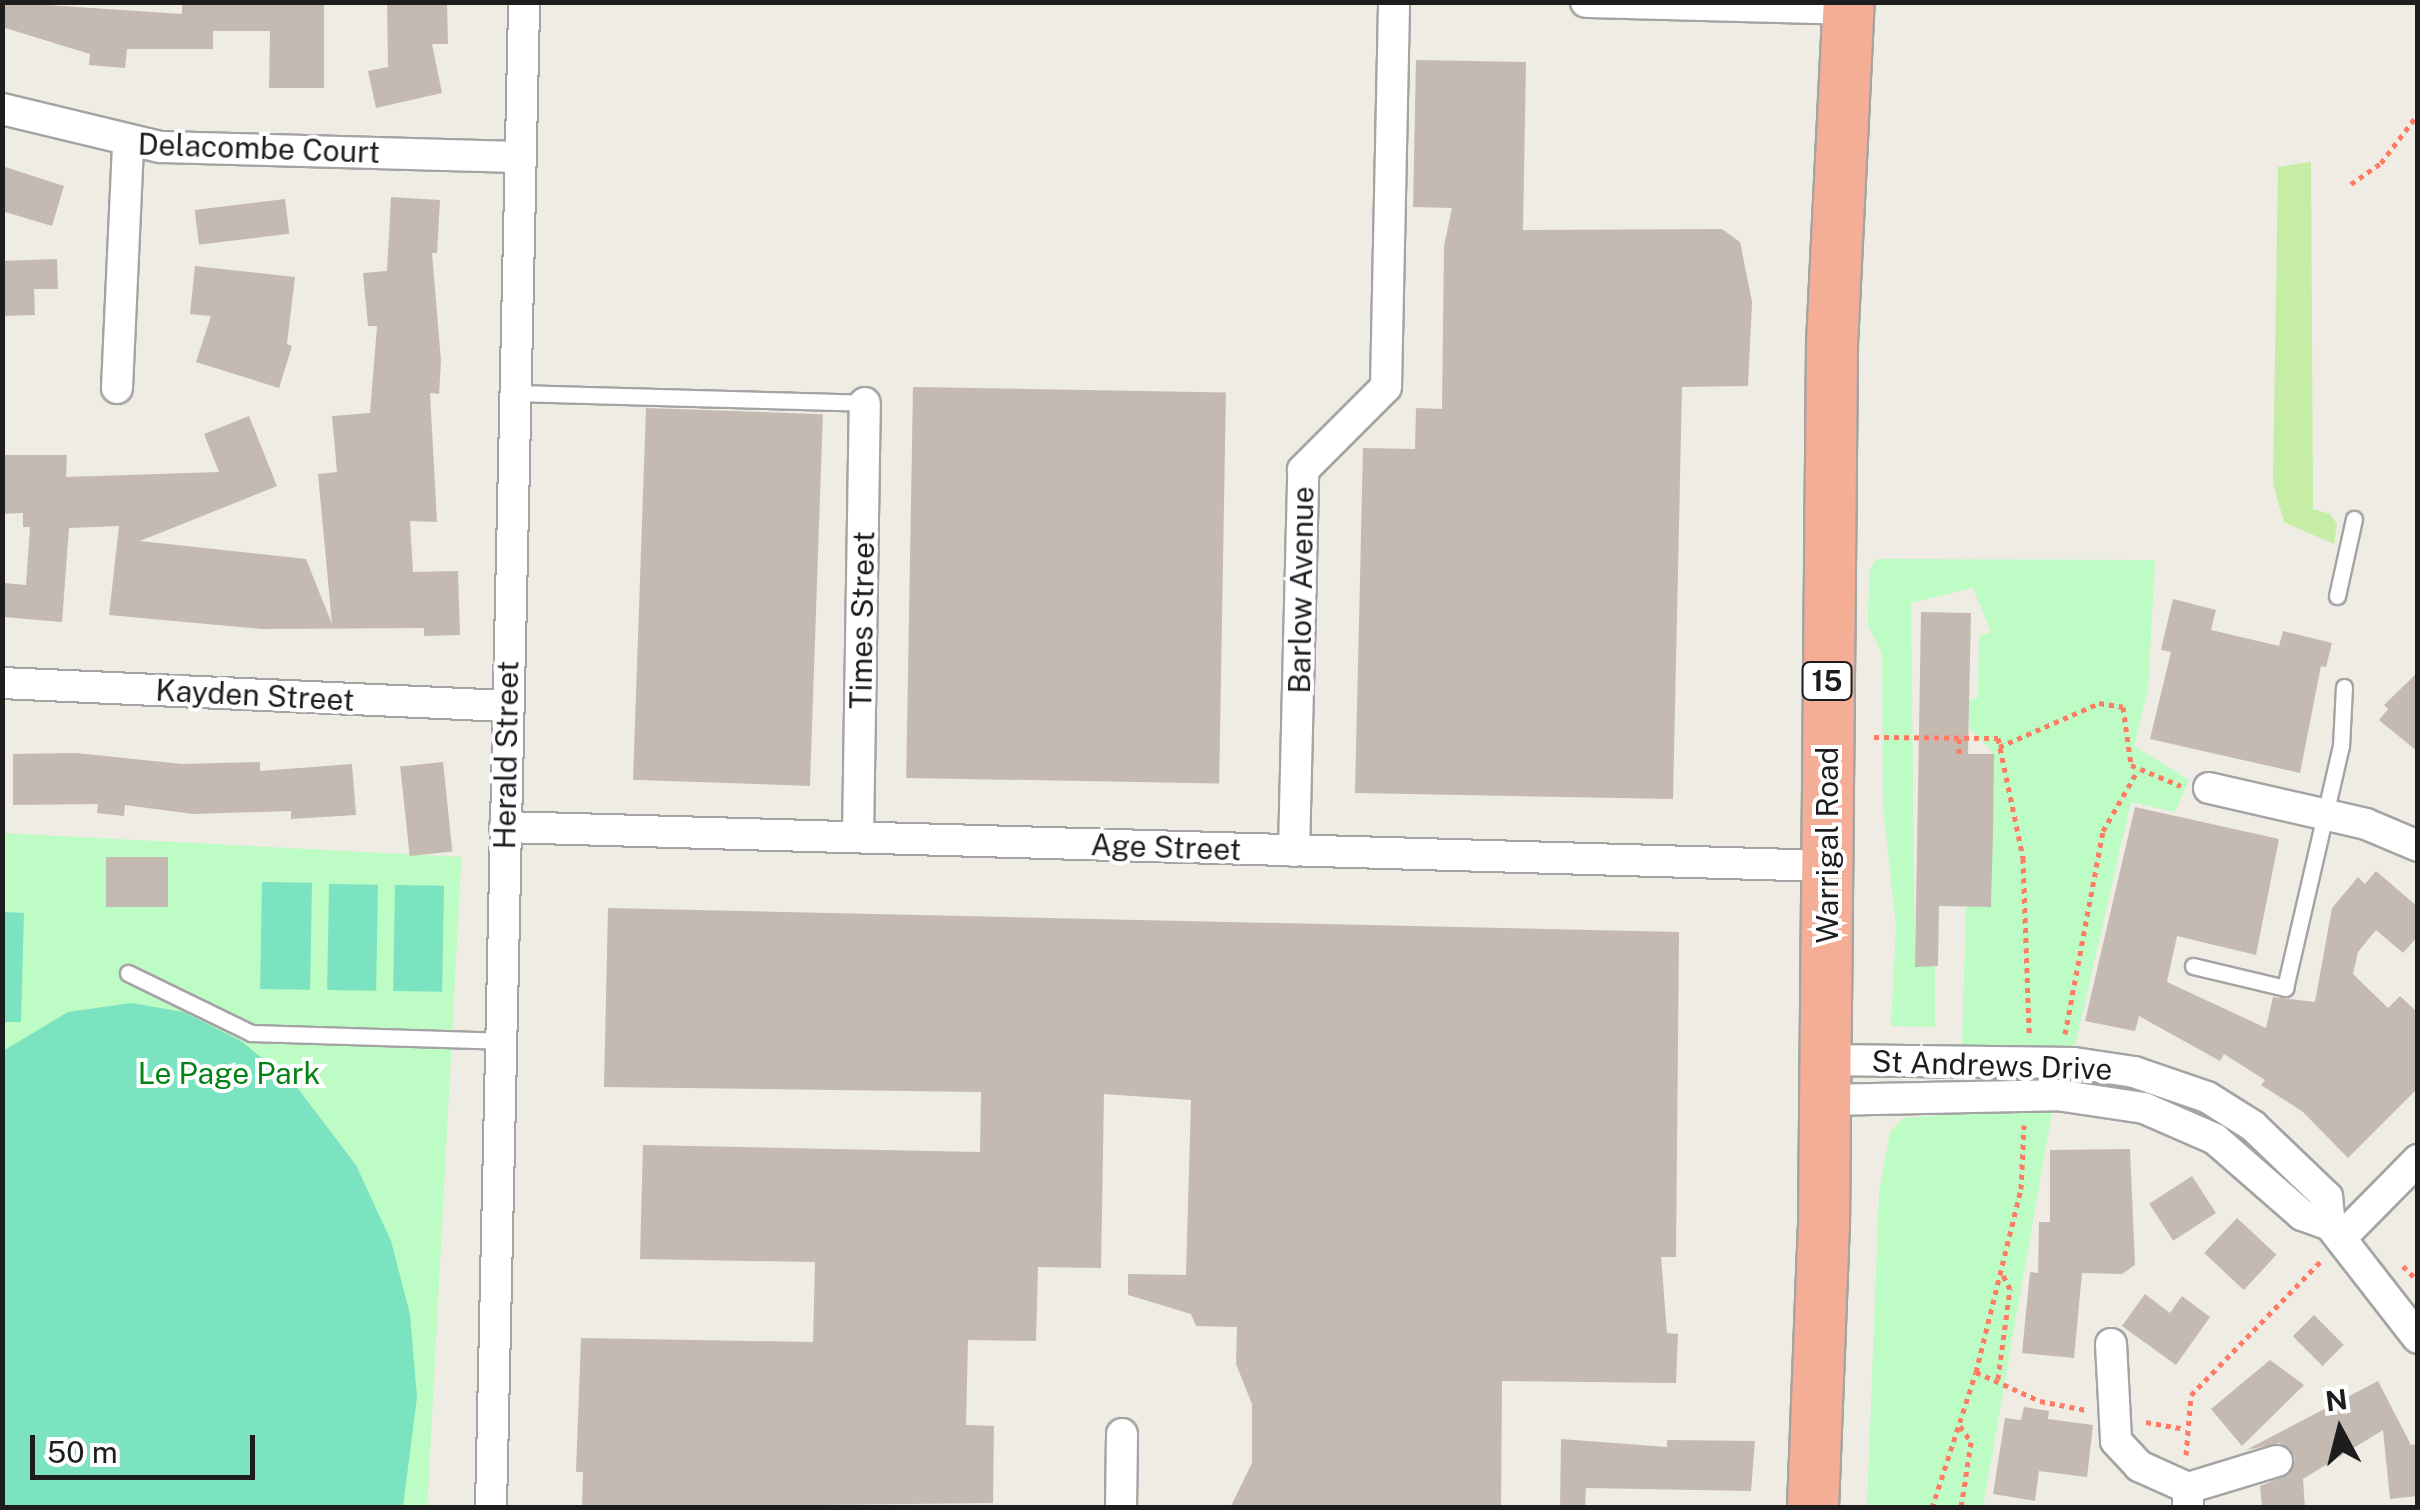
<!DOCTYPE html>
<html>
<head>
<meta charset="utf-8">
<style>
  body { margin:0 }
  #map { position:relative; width:2420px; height:1510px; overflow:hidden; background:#efece3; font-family:"Public Sans",sans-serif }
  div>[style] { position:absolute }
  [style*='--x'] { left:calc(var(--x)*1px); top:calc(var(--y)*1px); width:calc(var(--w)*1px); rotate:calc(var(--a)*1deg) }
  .grass>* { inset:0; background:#c5eda5 }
  .park>* { inset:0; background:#bdfcc5; transform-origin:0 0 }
  .pitch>* { inset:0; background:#7ce3c0; transform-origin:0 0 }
  .building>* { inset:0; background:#c4bab2; transform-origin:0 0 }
  .path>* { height:5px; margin-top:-2.5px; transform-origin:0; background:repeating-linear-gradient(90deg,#ff7b64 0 5px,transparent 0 10px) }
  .roads { filter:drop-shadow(2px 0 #a4a4a4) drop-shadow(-2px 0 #a4a4a4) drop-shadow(0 2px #a4a4a4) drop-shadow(0 -2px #a4a4a4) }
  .service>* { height:15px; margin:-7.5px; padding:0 7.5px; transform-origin:7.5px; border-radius:7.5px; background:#fff }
  .minor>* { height:30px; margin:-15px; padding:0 15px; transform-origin:15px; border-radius:15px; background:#fff }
  .trunk>* { height:50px; margin:-25px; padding:0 25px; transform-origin:25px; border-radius:25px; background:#f5ae96 }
  span { translate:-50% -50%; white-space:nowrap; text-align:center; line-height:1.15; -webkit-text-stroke:8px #fff; paint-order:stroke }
  .shield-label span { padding:2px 8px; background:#fff; border:2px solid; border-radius:8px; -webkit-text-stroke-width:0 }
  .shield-label { font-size:28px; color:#1d1d1d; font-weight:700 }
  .street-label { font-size:30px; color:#1d1d1d }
  .park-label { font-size:30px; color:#058216 }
  .frame { position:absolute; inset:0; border:5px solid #1d1d1d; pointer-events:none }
  .north { position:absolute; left:2290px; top:1380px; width:100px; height:100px; -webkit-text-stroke:8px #fff; paint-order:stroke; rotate:353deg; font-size:28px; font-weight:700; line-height:40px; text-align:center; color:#1d1d1d }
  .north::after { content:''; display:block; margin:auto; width:35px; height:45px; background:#1d1d1d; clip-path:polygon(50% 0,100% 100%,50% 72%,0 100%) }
  .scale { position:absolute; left:30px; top:1435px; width:225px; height:45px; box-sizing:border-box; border:5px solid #1d1d1d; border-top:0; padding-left:12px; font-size:30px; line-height:35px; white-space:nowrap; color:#1d1d1d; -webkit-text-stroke:8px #fff; paint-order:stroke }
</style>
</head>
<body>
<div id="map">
  <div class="grass">
    <i style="clip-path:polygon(2311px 162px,2313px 509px,2330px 514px,2337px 524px,2334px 544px,2284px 522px,2273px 484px,2278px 167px)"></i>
  </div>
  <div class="park">
    <i style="clip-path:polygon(1876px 559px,2155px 560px,2148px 690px,2134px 746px,2189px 780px,2175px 812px,2131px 802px,2073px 1054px,1962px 1048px,1966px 905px,1992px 904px,1992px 751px,1969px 728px,1969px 700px,1978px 698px,1979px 636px,1991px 632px,1973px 588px,1911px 603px,1915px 964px,1935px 964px,1935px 1027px,1891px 1026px,1896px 927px,1883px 806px,1882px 654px,1868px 625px,1869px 572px)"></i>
    <i style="left:2px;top:833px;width:460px;height:674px;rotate:3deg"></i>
    <i style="clip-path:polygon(2053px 1107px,1983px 1507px,1867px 1508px,1879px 1193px,1890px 1132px,1903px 1118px)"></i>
  </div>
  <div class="pitch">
    <i style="left:262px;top:882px;width:50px;height:107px;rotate:1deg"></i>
    <i style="left:329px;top:884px;width:49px;height:106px;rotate:1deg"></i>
    <i style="left:395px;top:885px;width:49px;height:106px;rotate:1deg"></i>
    <i style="clip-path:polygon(3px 912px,24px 913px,21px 1022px,3px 1022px)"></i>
    <i style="clip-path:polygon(131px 1003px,184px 1012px,241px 1041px,296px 1086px,356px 1165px,391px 1241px,410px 1314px,417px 1397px,403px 1507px,3px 1507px,3px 1051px,68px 1012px)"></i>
  </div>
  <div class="building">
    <i style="clip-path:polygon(2px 2px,182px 14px,182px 2px,324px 2px,324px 88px,269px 88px,270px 31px,213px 31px,213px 49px,127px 49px,125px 68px,89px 65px,90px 54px,2px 27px)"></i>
    <i style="clip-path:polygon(387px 2px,447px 2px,448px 44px,432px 44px,442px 93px,376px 108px,368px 71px,388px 67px)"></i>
    <i style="clip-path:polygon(1416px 60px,1526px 62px,1523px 230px,1722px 229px,1740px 242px,1752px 302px,1748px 386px,1682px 387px,1673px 799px,1355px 793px,1363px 448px,1415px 449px,1416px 408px,1442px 409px,1444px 246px,1452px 208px,1413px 207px)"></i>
    <i style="clip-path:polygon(2px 166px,64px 186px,52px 226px,2px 211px)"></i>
    <i style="clip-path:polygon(391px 197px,440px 200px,437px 253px,432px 253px,441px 361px,439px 394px,430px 393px,437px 522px,410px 521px,413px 572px,458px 571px,460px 635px,424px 636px,424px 628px,262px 629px,109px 615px,119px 526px,69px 528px,62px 622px,3px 617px,5px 583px,26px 585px,30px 527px,23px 527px,23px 513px,2px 514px,2px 455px,67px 455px,66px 477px,219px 472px,204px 434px,249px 416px,277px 486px,140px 541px,306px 559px,332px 624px,318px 474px,337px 472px,332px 416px,370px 413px,377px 326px,368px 326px,363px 273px,387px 271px)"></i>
    <i style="left:285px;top:199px;width:35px;height:91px;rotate:83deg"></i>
    <i style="clip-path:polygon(57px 259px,58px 289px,34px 289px,35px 315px,2px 316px,2px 261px)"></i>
    <i style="clip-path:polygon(195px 266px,295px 277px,287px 344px,292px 346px,279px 388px,196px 362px,211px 316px,190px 314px)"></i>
    <i style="left:913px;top:387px;width:313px;height:391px;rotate:1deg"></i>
    <i style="left:646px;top:408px;width:177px;height:372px;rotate:2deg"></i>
    <i style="clip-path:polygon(2173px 599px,2216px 610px,2211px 630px,2279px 646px,2283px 631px,2332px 643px,2326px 667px,2321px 666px,2300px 773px,2150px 739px,2171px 652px,2161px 650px)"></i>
    <i style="clip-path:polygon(1921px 612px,1971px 613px,1968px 754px,1994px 754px,1993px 836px,1991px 907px,1939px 906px,1938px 966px,1915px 967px)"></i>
    <i style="clip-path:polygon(2418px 672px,2418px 752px,2379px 720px,2388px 709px,2384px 705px)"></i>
    <i style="clip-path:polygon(76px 753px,182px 764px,260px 762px,260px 771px,352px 764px,356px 815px,291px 819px,291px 811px,193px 814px,125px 805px,124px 816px,97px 813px,98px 804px,13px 805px,13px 754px)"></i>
    <i style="left:443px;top:762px;width:90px;height:43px;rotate:84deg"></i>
    <i style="clip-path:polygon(2135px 807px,2279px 839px,2256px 955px,2177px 936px,2167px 982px,2266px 1028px,2273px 997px,2315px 1002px,2332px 908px,2358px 877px,2365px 884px,2376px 871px,2418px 907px,2418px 936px,2403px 953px,2376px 930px,2358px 952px,2353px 974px,2388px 1008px,2400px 996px,2418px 1013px,2418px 1088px,2348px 1158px,2303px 1112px,2261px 1085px,2265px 1080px,2224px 1054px,2220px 1061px,2139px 1016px,2135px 1031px,2085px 1021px)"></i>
    <i style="left:106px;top:857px;width:62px;height:50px"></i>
    <i style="clip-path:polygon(608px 908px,1679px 932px,1676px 1257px,1661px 1257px,1667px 1333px,1678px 1334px,1676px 1383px,1502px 1381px,1501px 1508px,1230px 1508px,1252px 1463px,1252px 1404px,1236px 1364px,1237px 1327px,1196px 1326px,1191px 1314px,1128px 1295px,1128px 1274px,1186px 1275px,1191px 1100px,1104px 1094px,1101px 1268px,1038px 1267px,1036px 1341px,968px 1340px,966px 1425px,994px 1426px,993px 1503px,582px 1508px,583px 1472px,576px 1472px,581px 1338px,813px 1342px,815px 1262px,640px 1259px,643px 1145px,980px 1152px,981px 1092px,604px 1087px)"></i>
    <i style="clip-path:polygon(2130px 1149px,2135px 1265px,2122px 1274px,2082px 1273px,2074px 1358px,2022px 1353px,2030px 1272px,2038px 1273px,2039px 1222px,2050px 1222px,2050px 1150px)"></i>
    <i style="left:2192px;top:1176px;width:44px;height:51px;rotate:57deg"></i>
    <i style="left:2237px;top:1218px;width:54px;height:48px;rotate:43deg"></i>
    <i style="clip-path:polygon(2145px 1294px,2170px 1313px,2182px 1296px,2210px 1317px,2176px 1365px,2122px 1326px)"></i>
    <i style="left:2314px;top:1315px;width:42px;height:30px;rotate:45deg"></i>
    <i style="clip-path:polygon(2270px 1360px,2304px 1385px,2242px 1446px,2211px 1409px)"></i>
    <i style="clip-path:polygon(2378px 1381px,2411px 1445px,2418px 1444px,2418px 1496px,2390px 1499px,2383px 1430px,2303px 1479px,2305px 1508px,2262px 1508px,2260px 1486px,2290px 1474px,2295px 1457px,2280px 1443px,2246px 1450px)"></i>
    <i style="clip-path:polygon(2024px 1407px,2049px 1411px,2048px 1419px,2093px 1425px,2087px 1477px,2039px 1471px,2035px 1501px,1993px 1494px,2005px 1418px,2021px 1420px)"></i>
    <i style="clip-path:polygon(1561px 1439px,1667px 1447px,1667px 1440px,1755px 1441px,1751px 1491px,1586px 1488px,1585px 1508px,1560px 1508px)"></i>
  </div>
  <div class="path">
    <i style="--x:2351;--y:184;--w:37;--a:-35"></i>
    <i style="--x:2381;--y:163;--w:61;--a:-52.9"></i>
    <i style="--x:1874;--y:737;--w:124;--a:0.5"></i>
    <i style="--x:1998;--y:738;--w:123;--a:78.2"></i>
    <i style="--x:2023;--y:858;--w:176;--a:88"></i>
    <i style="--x:1999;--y:747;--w:109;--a:-23.7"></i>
    <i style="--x:2099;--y:703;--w:24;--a:9"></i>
    <i style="--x:2123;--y:707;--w:59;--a:82.1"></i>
    <i style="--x:2131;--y:765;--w:54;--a:22.8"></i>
    <i style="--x:1959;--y:754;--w:16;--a:-90"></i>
    <i style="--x:2065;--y:1034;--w:207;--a:-79.4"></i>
    <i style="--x:2103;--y:831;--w:70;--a:-60.2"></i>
    <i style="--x:2403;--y:1266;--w:21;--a:45"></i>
    <i style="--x:1976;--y:1372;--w:70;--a:24.4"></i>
    <i style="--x:2040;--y:1401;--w:47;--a:11.1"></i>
    <i style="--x:1998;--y:1379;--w:91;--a:-82.4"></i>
    <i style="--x:2010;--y:1289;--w:20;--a:-117"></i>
    <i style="--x:2146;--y:1422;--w:40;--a:10"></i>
    <i style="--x:1960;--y:1426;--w:19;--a:55"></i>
    <i style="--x:1971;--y:1442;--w:67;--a:98.6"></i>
    <i style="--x:2186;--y:1455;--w:60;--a:-85.2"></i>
    <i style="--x:2191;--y:1395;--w:188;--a:-45.9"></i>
    <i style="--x:1932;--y:1508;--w:143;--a:-72.1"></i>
    <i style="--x:1976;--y:1372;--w:188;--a:-76.2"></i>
    <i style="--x:2021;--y:1189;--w:64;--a:-87.3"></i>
  </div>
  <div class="roads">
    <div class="service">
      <i style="--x:514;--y:393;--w:351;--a:1.6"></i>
      <i style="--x:2337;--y:596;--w:79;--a:-77.6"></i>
      <i style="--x:2193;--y:966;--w:95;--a:13.4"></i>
      <i style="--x:2285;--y:988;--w:248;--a:-77"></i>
      <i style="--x:2341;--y:746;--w:59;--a:-87.1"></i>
      <i style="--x:128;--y:973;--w:137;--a:26"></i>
      <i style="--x:251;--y:1033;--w:250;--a:1.8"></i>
    </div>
    <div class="minor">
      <i style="--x:1586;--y:2;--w:263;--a:1.5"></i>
      <i style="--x:2;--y:109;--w:163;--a:13.5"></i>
      <i style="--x:160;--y:147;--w:360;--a:1.6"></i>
      <i style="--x:117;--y:388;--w:244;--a:-87.4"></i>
      <i style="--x:2;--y:683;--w:506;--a:2.61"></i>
      <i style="--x:2209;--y:788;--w:161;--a:12.9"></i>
      <i style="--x:2366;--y:824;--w:56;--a:22.9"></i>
      <i style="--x:505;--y:827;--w:1323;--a:1.69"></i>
      <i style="--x:858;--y:837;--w:434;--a:-89.1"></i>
      <i style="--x:1294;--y:851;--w:381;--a:-88.6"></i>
      <i style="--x:1303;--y:470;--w:117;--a:-45"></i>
      <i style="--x:1386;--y:387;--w:385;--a:-88.8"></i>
      <i style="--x:1827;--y:1060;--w:247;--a:0.7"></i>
      <i style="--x:2074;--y:1063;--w:61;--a:8.5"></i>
      <i style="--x:2134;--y:1072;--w:77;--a:18.9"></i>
      <i style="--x:2207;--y:1097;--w:54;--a:32.2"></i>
      <i style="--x:2253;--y:1126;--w:103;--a:43.8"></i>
      <i style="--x:2327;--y:1197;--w:28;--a:84"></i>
      <i style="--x:2330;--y:1225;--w:143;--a:52.1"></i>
      <i style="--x:1826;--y:1100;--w:231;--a:-1.2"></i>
      <i style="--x:2057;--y:1095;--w:88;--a:8.5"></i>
      <i style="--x:2144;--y:1108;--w:77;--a:23.6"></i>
      <i style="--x:2215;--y:1139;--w:116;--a:41.1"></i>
      <i style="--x:2302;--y:1215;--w:30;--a:20"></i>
      <i style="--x:2341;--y:1238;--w:110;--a:-45.4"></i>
      <i style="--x:2111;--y:1344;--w:97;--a:87"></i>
      <i style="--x:2116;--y:1441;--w:34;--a:47"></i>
      <i style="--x:2139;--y:1466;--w:54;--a:24.2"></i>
      <i style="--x:2188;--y:1488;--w:20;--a:90"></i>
      <i style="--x:2188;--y:1488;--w:93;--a:-16.9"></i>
      <i style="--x:491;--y:1508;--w:1506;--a:-88.74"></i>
      <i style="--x:1121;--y:1508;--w:74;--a:-89.2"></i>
    </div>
    <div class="trunk">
      <i style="--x:1813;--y:1508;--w:280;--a:-87.8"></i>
      <i style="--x:1824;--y:1228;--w:884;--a:-89.48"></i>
      <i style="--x:1832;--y:344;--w:342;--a:-87.2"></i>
    </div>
  </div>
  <div class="shield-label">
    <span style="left:1827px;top:681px">15</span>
  </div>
  <div class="street-label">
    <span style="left:259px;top:148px;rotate:2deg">Delacombe Court</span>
    <span style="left:1301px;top:590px;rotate:-89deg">Barlow Avenue</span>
    <span style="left:862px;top:620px;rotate:-89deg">Times Street</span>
    <span style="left:255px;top:695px;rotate:3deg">Kayden Street</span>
    <span style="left:506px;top:755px;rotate:-89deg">Herald Street</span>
    <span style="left:1827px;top:845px;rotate:-90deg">Warrigal Road</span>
    <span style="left:1166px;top:847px;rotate:2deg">Age Street</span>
    <span style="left:1992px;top:1065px;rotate:2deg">St Andrews Drive</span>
  </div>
  <div class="park-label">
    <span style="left:229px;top:1073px">Le Page Park</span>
  </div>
  <div class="frame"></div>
  <div class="north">N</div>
  <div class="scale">50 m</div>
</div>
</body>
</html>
